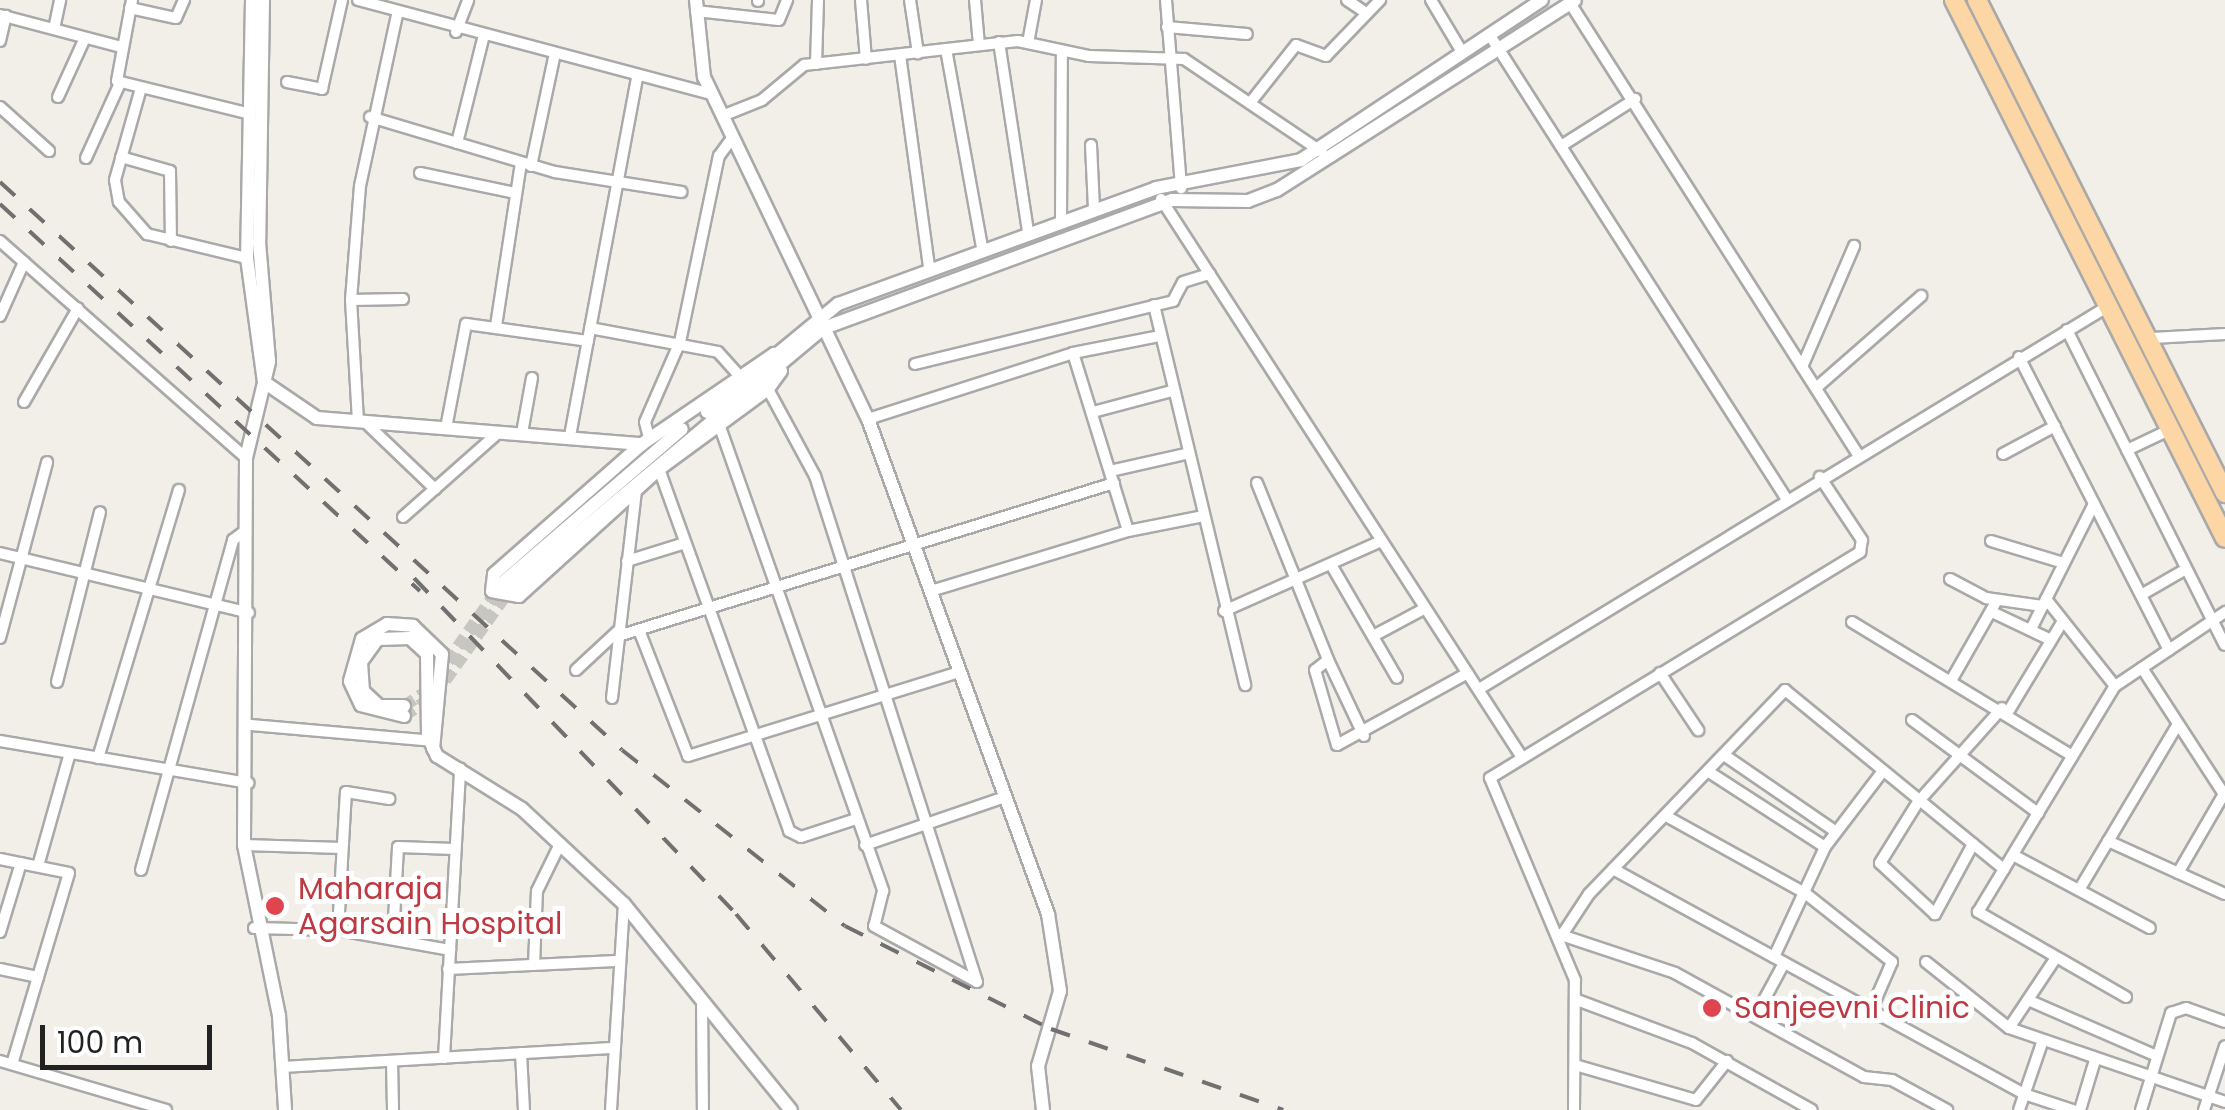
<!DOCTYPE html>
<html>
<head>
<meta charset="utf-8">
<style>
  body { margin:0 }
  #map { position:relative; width:2225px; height:1110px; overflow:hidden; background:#f2efe9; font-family:Poppins,sans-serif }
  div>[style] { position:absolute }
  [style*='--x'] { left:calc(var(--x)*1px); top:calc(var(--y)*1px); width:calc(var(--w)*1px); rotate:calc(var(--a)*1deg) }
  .tertiary-tunnel>* { height:12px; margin-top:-6px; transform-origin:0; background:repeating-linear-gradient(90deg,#c8c6c1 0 12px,transparent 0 18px) }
  .roads { filter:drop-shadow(2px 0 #a9a9a9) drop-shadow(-2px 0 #a9a9a9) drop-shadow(0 2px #a9a9a9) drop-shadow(0 -2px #a9a9a9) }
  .minor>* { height:10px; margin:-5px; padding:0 5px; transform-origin:5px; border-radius:5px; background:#fff }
  .tertiary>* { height:12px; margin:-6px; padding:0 6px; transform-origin:6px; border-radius:6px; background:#fff }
  .primary>* { height:18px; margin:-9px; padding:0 9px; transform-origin:9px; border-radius:9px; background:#fcd6a4 }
  .rail>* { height:4px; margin-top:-2px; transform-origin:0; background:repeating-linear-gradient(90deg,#707070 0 20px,transparent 0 40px) }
  .dots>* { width:28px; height:28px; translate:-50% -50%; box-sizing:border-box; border:5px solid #fff; border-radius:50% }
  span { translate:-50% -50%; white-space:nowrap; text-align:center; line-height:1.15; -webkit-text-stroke:10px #fff; paint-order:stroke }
  .health-label { font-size:30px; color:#be3a42 }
  .left { translate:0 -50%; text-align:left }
  .scale { position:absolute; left:40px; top:1025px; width:172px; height:45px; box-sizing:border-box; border:5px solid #222; border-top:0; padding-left:12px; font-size:30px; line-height:35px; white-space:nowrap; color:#222; -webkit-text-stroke:8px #fff; paint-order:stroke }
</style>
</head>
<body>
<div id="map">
  <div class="tertiary-tunnel">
    <i style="--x:404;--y:706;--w:27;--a:-33"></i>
    <i style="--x:427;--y:691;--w:129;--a:-55.1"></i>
    <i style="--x:404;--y:716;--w:37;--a:-34"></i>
    <i style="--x:435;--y:695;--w:128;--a:-54.6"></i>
  </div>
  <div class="roads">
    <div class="minor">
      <i style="--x:132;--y:0;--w:82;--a:100.5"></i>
      <i style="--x:117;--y:81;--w:133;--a:13.9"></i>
      <i style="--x:358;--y:0;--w:366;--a:14.9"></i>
      <i style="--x:861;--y:0;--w:59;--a:85.2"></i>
      <i style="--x:910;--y:0;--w:54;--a:81.4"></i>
      <i style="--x:975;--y:0;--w:45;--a:84.9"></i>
      <i style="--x:1166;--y:0;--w:189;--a:85.4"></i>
      <i style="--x:1347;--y:0;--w:18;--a:34"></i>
      <i style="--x:1431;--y:0;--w:61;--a:59.2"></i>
      <i style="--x:758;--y:1;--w:1;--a:-90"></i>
      <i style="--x:1570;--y:3;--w:534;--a:57.47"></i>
      <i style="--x:130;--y:8;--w:47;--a:12.3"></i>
      <i style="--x:176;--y:18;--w:20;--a:-66"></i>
      <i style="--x:696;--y:11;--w:83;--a:6.2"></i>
      <i style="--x:779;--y:20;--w:22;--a:-68"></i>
      <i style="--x:0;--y:15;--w:125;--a:14.8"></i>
      <i style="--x:1167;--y:27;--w:80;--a:5"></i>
      <i style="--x:54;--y:29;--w:30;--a:-78"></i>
      <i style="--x:456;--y:32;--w:34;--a:-69"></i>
      <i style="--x:1489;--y:34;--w:551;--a:57.38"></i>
      <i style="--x:0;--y:41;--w:26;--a:-77"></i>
      <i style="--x:999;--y:42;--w:191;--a:81.3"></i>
      <i style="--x:1028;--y:43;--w:44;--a:-79.5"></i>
      <i style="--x:946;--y:49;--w:202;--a:79.7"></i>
      <i style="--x:900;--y:55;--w:214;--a:82.2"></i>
      <i style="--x:816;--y:64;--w:64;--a:-88.2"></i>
      <i style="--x:287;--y:82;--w:36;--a:11"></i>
      <i style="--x:322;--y:89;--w:91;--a:-77.3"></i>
      <i style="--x:141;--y:88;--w:96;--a:105.8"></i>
      <i style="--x:115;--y:180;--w:22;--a:80"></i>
      <i style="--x:119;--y:202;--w:43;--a:48.8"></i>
      <i style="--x:147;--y:234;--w:103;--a:13.5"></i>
      <i style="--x:58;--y:97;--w:65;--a:-65.4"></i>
      <i style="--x:1250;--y:103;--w:74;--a:-51.6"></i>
      <i style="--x:1296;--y:45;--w:32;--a:20"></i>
      <i style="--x:1326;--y:56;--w:78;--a:-46"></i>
      <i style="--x:0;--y:107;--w:66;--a:41.9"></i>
      <i style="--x:722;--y:116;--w:43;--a:-21.8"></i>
      <i style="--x:762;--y:100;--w:55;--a:-39.8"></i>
      <i style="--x:804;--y:65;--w:215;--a:-6.4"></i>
      <i style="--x:1018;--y:41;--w:73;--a:11.9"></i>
      <i style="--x:1089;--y:56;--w:95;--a:1.8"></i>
      <i style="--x:1184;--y:59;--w:166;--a:34"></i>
      <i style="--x:370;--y:117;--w:193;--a:16.6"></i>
      <i style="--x:555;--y:172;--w:128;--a:9"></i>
      <i style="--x:457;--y:143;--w:107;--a:-76"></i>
      <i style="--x:1091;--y:145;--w:64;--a:87.3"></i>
      <i style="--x:1561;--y:146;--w:88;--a:-32.4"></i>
      <i style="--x:121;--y:157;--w:51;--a:15.9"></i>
      <i style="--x:170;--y:171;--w:70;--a:89.2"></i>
      <i style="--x:86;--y:158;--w:82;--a:-65.6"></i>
      <i style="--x:531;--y:166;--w:110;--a:-78"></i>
      <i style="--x:420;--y:173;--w:98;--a:11.8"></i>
      <i style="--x:1161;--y:199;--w:663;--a:57.12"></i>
      <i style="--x:1061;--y:220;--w:169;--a:-89.7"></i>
      <i style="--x:0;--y:241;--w:328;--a:41.4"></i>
      <i style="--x:351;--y:300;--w:52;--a:-1.1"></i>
      <i style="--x:1154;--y:305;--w:391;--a:76.5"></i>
      <i style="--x:0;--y:316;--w:59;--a:-66"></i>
      <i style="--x:496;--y:326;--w:165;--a:-81.3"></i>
      <i style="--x:590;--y:328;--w:130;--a:10.6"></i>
      <i style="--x:718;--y:352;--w:30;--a:48"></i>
      <i style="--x:2067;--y:330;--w:352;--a:63.4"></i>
      <i style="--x:2152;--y:338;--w:73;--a:-3.1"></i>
      <i style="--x:1073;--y:353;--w:89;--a:-11.1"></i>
      <i style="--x:2019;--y:357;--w:329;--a:62.9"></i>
      <i style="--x:915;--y:364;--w:266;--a:-13.7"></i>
      <i style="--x:1173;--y:301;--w:21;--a:-62"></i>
      <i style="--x:1183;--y:282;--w:28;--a:-17"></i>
      <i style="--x:1802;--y:367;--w:132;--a:-66.7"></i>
      <i style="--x:1816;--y:388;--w:140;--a:-41.2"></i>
      <i style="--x:24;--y:402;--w:108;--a:-60.1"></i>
      <i style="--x:1093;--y:412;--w:82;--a:-14.9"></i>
      <i style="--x:868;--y:419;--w:215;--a:-17.8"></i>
      <i style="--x:1073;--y:353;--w:186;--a:72.8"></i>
      <i style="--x:1128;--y:531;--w:207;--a:163.1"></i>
      <i style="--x:358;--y:421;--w:121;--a:-93.3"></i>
      <i style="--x:351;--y:300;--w:114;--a:-85.5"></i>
      <i style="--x:360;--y:186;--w:175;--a:-77.8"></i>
      <i style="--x:365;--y:422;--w:97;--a:43.7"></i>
      <i style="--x:720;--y:427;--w:492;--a:70.6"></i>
      <i style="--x:883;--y:891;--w:36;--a:104"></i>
      <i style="--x:874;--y:926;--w:117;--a:28.5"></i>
      <i style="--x:977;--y:982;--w:531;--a:-107.75"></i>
      <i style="--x:815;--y:476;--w:99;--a:-118.4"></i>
      <i style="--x:446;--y:428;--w:106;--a:-79.1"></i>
      <i style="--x:466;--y:324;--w:123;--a:7.9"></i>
      <i style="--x:522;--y:433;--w:56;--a:-79.7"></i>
      <i style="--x:570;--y:436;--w:365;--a:-79.4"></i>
      <i style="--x:649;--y:438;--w:16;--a:-104"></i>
      <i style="--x:645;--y:422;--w:87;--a:-66.4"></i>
      <i style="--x:680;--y:342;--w:190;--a:-78.2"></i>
      <i style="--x:719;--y:156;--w:22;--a:-54"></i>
      <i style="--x:2127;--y:450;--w:49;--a:-25.5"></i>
      <i style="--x:2003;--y:454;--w:59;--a:-28.3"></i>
      <i style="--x:659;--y:469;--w:385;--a:70.2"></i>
      <i style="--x:789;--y:831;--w:13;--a:27"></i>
      <i style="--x:801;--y:837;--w:58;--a:-18.1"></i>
      <i style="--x:1110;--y:471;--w:78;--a:-12.6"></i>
      <i style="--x:1257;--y:483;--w:191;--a:68.1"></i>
      <i style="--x:1328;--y:660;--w:16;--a:142"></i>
      <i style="--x:1315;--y:670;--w:78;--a:73.7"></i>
      <i style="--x:1337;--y:745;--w:149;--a:-28.8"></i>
      <i style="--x:403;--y:517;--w:128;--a:-41.5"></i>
      <i style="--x:1128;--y:531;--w:72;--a:-11.2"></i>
      <i style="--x:1991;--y:541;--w:76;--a:16.8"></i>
      <i style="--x:0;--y:553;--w:256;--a:13.5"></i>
      <i style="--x:627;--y:561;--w:58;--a:-17.2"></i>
      <i style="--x:1333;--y:568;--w:127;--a:59.8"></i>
      <i style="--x:1950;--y:579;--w:41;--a:27.8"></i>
      <i style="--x:1986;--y:598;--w:57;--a:8.1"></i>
      <i style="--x:2141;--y:595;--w:52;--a:-30"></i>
      <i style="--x:2046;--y:599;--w:111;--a:51.6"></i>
      <i style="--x:1224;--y:611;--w:170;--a:-24"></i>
      <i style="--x:1992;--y:612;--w:65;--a:25.4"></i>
      <i style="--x:1852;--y:622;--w:258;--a:31.3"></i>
      <i style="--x:2031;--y:629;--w:140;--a:-63.3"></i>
      <i style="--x:639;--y:630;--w:135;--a:68.7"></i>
      <i style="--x:688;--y:756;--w:284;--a:-17.2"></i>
      <i style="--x:1375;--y:635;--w:55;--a:-28"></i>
      <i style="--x:618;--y:636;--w:519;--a:-17.14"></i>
      <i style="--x:0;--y:638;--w:182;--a:-75"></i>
      <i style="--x:1328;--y:660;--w:84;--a:64.7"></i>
      <i style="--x:2142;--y:668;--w:153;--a:57"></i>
      <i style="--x:576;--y:670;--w:57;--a:-42.9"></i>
      <i style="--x:1660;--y:673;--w:69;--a:56.3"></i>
      <i style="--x:1952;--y:679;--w:91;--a:-60.3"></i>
      <i style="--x:57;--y:682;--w:175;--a:-75.8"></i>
      <i style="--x:1479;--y:689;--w:739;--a:-31.32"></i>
      <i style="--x:612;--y:698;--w:208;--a:-83.4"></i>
      <i style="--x:2008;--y:712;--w:106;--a:-58.9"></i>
      <i style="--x:1912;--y:720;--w:157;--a:36.4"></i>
      <i style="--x:251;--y:725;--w:184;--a:5"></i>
      <i style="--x:0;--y:741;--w:252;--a:9.6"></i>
      <i style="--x:1724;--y:755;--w:135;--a:34.4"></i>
      <i style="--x:98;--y:758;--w:280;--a:-73.2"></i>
      <i style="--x:1709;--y:772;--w:138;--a:32.9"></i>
      <i style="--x:1825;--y:847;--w:96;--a:-52.7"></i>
      <i style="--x:1666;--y:816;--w:159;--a:29"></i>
      <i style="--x:1805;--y:893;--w:111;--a:38.4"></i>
      <i style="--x:1892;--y:962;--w:52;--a:113.6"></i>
      <i style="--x:2108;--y:841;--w:128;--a:24.4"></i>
      <i style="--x:1973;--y:844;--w:80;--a:118.5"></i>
      <i style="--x:1935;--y:914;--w:75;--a:-137.2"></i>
      <i style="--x:1880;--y:863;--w:72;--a:-58.1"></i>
      <i style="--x:1918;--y:802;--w:126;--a:-48.2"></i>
      <i style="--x:244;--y:845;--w:98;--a:1.8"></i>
      <i style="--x:865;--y:845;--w:148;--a:-18.9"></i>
      <i style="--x:2013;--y:855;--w:155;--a:28.1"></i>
      <i style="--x:0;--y:859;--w:70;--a:11.5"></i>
      <i style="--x:69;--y:873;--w:199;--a:106.6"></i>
      <i style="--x:38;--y:866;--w:117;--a:-74.2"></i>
      <i style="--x:1613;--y:869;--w:469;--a:28.7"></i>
      <i style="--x:2024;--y:1094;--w:52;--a:18.1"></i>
      <i style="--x:141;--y:870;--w:343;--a:-74.4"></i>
      <i style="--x:233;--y:540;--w:15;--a:-37"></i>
      <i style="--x:2178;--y:873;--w:91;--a:-59.8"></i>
      <i style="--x:2079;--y:890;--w:193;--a:-59.2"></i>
      <i style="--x:254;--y:928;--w:84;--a:1.4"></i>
      <i style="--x:338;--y:930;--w:114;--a:10.1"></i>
      <i style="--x:338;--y:930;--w:138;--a:-86.7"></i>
      <i style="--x:346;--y:792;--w:44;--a:9.2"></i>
      <i style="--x:0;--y:932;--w:72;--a:-73.1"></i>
      <i style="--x:1558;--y:934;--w:123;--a:18.4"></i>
      <i style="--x:1675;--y:973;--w:216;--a:28.8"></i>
      <i style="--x:1864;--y:1077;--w:28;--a:6"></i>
      <i style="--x:1892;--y:1080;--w:63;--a:28.6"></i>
      <i style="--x:1562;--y:935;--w:49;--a:-56.6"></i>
      <i style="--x:1589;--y:894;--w:283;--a:-46.1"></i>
      <i style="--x:1785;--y:690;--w:283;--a:39.3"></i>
      <i style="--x:393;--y:937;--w:90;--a:-86.8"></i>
      <i style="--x:398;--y:847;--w:56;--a:2"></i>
      <i style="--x:1774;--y:957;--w:121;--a:-65.1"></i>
      <i style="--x:1926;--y:962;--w:106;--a:38.5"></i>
      <i style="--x:2009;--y:1028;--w:228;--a:18.9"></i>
      <i style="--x:534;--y:965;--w:74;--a:-87.7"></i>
      <i style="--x:537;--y:891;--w:52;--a:-63.9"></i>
      <i style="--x:0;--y:969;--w:39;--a:12"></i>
      <i style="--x:448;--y:969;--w:168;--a:-2.7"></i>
      <i style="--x:2126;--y:997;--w:171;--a:-150.1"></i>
      <i style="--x:1978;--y:912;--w:264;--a:-58.8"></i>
      <i style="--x:2115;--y:686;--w:133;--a:-33.9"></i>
      <i style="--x:1577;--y:1000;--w:123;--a:20.5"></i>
      <i style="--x:1692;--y:1043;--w:137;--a:29.2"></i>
      <i style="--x:2028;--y:1000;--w:141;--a:23.5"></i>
      <i style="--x:702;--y:1001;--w:109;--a:89.5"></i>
      <i style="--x:1757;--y:1013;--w:57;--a:-61.6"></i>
      <i style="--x:2009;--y:1028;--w:83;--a:-56.3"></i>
      <i style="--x:521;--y:1053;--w:57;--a:87"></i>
      <i style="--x:444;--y:1058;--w:290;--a:-86.8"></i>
      <i style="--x:0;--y:1061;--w:173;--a:16.4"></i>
      <i style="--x:392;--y:1061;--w:49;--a:88.8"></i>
      <i style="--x:1575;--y:1065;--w:126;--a:16.1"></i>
      <i style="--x:1696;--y:1100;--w:50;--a:-51.5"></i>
      <i style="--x:283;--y:1067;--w:328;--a:-3.3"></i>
      <i style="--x:611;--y:1110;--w:206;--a:-86.4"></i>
      <i style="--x:1574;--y:1110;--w:130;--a:-89.6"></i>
      <i style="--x:1575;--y:980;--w:219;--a:-112.8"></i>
      <i style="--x:1490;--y:778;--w:434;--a:-31.4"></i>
      <i style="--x:1860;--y:552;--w:12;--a:-81"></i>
      <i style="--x:1862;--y:540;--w:76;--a:-123.7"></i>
      <i style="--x:2019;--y:1110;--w:71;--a:-71.1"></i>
      <i style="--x:2080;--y:1110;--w:52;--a:-73.3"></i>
      <i style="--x:2141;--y:1110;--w:102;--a:-72.8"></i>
      <i style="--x:2171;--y:1013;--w:16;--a:-18"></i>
      <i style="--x:2186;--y:1008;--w:41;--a:19.7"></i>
      <i style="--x:2204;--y:1110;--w:67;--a:-71.8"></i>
    </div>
    <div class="tertiary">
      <i style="--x:252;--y:0;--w:258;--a:91.1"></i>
      <i style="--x:247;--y:258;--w:125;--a:82.2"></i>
      <i style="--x:264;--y:382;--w:64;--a:34.2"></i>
      <i style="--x:317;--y:418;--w:326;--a:4.6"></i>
      <i style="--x:263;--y:0;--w:242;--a:90.9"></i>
      <i style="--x:259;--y:242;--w:120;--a:85.2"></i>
      <i style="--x:269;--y:362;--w:99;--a:103.5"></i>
      <i style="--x:246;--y:458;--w:387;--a:90.3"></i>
      <i style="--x:244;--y:845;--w:175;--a:78.4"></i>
      <i style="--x:279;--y:1016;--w:94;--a:86.3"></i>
      <i style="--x:696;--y:0;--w:77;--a:84.1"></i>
      <i style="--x:704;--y:77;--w:379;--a:64.4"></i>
      <i style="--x:868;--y:419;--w:527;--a:70.02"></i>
      <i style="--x:1048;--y:914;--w:78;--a:81.1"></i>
      <i style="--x:1060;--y:991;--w:78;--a:106.3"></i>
      <i style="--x:1038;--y:1066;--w:44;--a:83.5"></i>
      <i style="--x:774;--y:354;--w:18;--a:68"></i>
      <i style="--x:781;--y:371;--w:22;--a:126"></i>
      <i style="--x:768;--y:389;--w:135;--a:143.7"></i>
      <i style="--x:659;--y:469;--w:189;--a:137.8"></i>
      <i style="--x:519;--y:596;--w:27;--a:-170"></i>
      <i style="--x:492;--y:591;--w:17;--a:-83"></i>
      <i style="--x:494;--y:574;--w:197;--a:-41.3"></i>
      <i style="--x:642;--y:444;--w:160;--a:-34.3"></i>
      <i style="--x:707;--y:412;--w:170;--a:-39.5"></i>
      <i style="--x:838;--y:304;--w:338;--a:-20"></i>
      <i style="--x:1156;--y:188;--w:148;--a:-10.9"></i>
      <i style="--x:1301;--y:160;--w:289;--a:-33.6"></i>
      <i style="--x:501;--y:584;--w:238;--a:-40.6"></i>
      <i style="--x:509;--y:591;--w:410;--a:-39.9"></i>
      <i style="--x:824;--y:328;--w:371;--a:-20.2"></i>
      <i style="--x:1172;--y:200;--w:76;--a:0.8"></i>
      <i style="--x:1248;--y:201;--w:31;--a:-21"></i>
      <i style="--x:1277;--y:190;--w:353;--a:-32.5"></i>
      <i style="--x:404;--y:706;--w:25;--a:180"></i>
      <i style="--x:379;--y:706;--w:22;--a:-137"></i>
      <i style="--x:363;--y:691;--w:29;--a:-94"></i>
      <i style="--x:361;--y:662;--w:29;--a:-54"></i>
      <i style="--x:378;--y:639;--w:32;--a:-2"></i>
      <i style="--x:410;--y:638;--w:23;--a:43"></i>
      <i style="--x:427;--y:654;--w:82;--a:89.3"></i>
      <i style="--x:428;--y:736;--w:22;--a:66"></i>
      <i style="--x:437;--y:756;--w:100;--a:31.9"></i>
      <i style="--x:522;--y:809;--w:139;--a:43"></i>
      <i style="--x:624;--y:904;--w:265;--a:51"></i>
      <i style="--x:404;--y:716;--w:44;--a:-165.7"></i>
      <i style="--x:361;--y:705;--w:26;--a:-115"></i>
      <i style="--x:350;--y:681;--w:44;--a:-74.1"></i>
      <i style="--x:362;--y:639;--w:29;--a:-31"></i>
      <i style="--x:387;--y:624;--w:26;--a:4"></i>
      <i style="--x:413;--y:626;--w:40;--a:44"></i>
      <i style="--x:442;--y:654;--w:95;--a:95.4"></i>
    </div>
    <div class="primary">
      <i style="--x:1954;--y:0;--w:602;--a:63.26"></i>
      <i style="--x:1977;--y:0;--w:552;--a:63.3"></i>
    </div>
  </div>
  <div class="rail">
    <i style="--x:0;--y:182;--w:842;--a:42.4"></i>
    <i style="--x:622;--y:750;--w:284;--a:38.3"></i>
    <i style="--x:845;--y:926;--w:230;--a:26.6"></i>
    <i style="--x:1051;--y:1029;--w:246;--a:19.2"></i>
    <i style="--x:0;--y:204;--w:571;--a:42.66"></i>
    <i style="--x:414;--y:578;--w:465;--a:46.2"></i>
    <i style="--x:736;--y:914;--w:256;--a:49.9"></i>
  </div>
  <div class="dots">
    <i style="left:275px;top:906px;background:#e0444e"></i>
    <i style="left:1712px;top:1008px;background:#e0444e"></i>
  </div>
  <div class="health-label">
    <span class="left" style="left:298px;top:906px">Maharaja<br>Agarsain Hospital</span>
    <span class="left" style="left:1734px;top:1008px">Sanjeevni Clinic</span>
  </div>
  <div class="scale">100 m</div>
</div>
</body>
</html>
